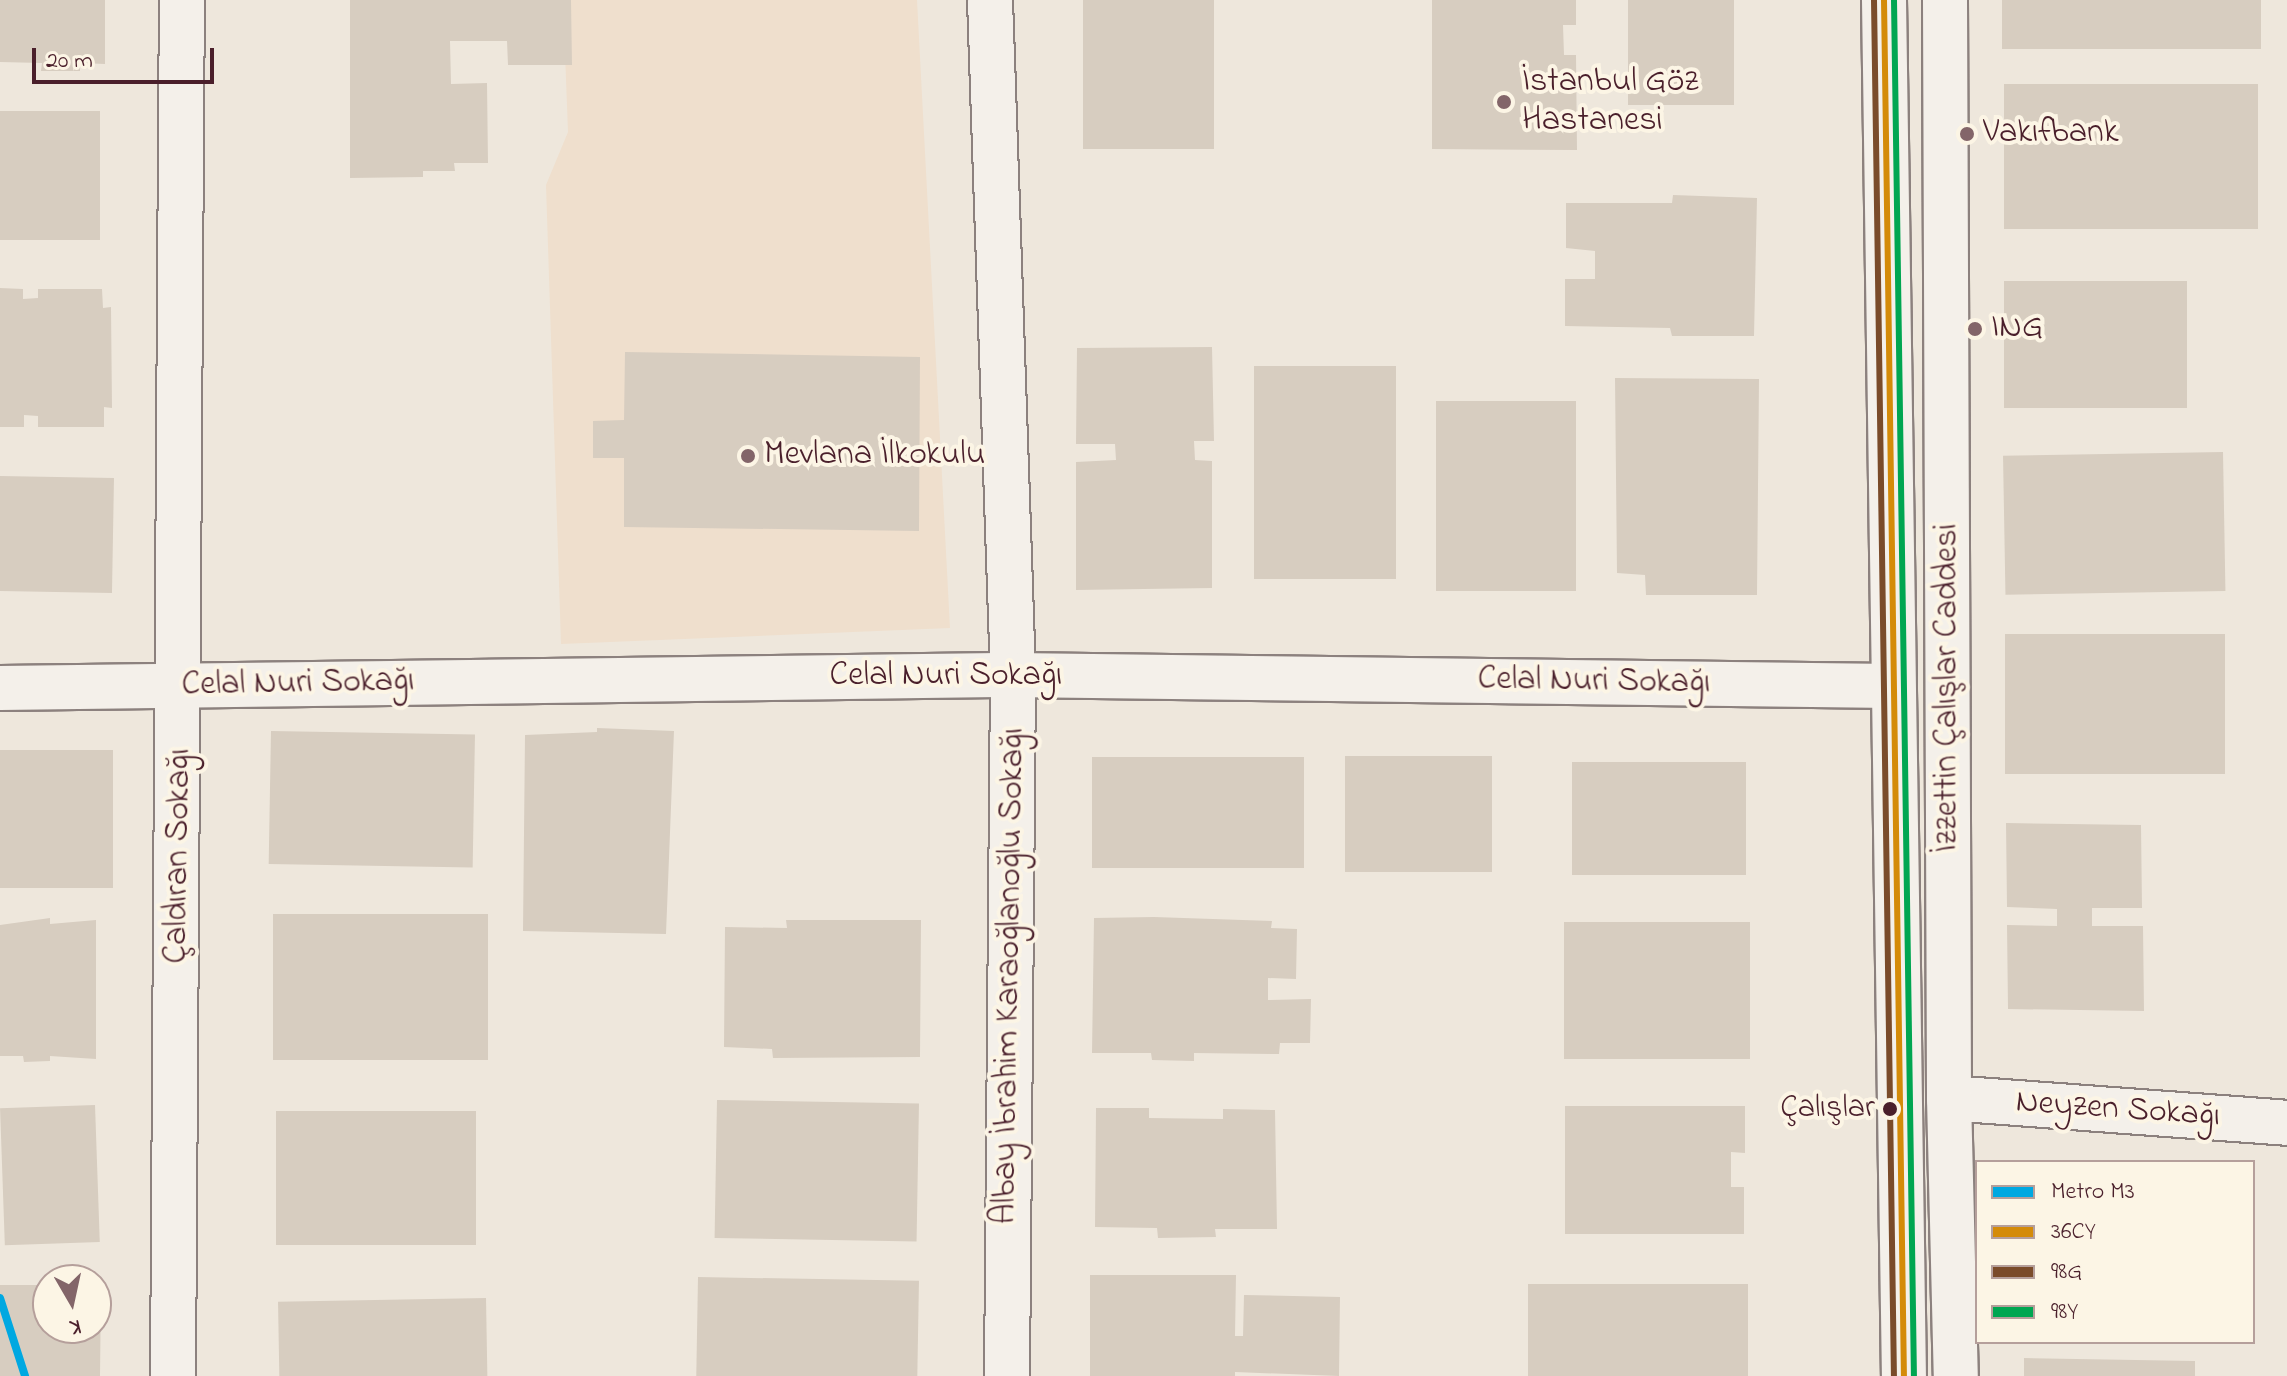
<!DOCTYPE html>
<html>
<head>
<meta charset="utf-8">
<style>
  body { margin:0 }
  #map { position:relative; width:2287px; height:1376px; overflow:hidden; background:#eee7dc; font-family:"Indie Flower",sans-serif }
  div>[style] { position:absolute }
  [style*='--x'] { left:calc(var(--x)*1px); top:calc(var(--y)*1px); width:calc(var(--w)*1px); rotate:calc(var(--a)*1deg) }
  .built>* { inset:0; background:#efdfcd }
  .building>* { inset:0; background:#d7cdc0; transform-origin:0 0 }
  .roads { filter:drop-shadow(2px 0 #8c817e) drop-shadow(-2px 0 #8c817e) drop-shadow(0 2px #8c817e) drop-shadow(0 -2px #8c817e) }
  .minor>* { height:44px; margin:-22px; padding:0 22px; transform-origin:22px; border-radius:22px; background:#f4f0ea }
  .secondary>* { height:44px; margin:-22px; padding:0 22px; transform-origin:22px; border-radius:22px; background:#f4f0ea }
  .bus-1>* { height:6px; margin:-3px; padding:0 3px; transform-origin:3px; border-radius:3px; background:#d48b09 }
  .bus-2>* { height:6px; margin:-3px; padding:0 3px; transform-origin:3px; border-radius:3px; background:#7a4b2a }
  .bus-3>* { height:6px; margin:-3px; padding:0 3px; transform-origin:3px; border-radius:3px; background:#00a651 }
  .metro-1>* { height:8px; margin:-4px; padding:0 4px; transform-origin:4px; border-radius:4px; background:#00a8e1 }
  .dots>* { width:22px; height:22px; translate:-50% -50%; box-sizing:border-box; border:4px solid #fcf5e5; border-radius:50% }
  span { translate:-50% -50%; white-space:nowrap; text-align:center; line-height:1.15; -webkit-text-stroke:8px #fcf5e5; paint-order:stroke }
  .bus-label { font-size:32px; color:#4a1f2b }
  .right { translate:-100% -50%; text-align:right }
  .poi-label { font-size:34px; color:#4a1f2b }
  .left { translate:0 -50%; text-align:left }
  .street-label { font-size:34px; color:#4a1f2b }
  .legend { position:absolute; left:1975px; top:1160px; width:280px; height:184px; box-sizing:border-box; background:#fcf5e5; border:2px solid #b59f9b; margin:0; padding:10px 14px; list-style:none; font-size:24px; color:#4a1f2b }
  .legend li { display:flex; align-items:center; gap:16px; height:40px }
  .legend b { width:40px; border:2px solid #b59f9b }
  .north { position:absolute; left:32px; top:1264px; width:80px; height:80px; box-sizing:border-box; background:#fcf5e5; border:2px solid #b59f9b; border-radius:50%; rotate:171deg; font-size:22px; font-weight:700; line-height:32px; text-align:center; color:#4a1f2b }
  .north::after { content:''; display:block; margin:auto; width:28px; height:36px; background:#836569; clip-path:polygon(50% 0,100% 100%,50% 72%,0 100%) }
  .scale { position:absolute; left:32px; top:48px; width:182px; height:36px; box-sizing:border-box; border:4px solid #4a1f2b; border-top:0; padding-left:10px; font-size:24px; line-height:28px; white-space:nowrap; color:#4a1f2b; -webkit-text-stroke:6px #fcf5e5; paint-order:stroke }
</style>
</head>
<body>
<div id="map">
  <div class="built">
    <i style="clip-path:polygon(563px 0,917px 0,950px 628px,561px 644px,546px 185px,568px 132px)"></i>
  </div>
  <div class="building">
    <i style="clip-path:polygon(0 0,105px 0,105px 64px,80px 63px,80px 71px,41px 71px,42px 63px,0 62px)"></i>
    <i style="clip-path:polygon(350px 0,571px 0,572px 65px,508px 65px,507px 41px,450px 41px,451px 84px,487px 83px,488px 163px,454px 163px,455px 171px,423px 171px,423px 177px,350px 178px)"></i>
    <i style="left:1083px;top:0;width:131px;height:149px"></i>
    <i style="clip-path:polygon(1432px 0,1576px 0,1576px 25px,1563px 25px,1564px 55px,1576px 55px,1577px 150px,1432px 149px)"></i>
    <i style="left:1628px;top:0;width:106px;height:105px"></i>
    <i style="left:2002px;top:0;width:259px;height:49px"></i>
    <i style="left:2258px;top:84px;width:145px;height:254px;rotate:90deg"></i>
    <i style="left:0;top:111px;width:100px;height:129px"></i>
    <i style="clip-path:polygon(1673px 195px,1757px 198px,1754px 336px,1672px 336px,1670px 328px,1565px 326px,1565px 279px,1595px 279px,1595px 251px,1566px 248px,1566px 203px,1672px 203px)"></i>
    <i style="left:2187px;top:281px;width:127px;height:183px;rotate:90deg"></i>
    <i style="clip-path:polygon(0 288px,23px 289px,23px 299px,38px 298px,38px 289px,102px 289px,103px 308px,111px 307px,112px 408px,104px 407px,104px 427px,38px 427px,38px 416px,24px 415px,24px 427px,0 427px)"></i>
    <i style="clip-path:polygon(1212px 347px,1214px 441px,1194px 441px,1195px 460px,1212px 461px,1212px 588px,1076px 590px,1076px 462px,1116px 460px,1115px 444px,1076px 444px,1077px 348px)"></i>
    <i style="clip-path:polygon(625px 352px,920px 357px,919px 531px,624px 527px,624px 458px,593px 458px,593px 421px,624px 420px)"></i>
    <i style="left:1254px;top:366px;width:142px;height:213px"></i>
    <i style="clip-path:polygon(1615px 378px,1759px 379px,1757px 595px,1646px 595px,1645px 575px,1617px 573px)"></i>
    <i style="left:1436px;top:401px;width:140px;height:190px"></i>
    <i style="left:2223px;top:452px;width:139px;height:220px;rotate:89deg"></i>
    <i style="left:0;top:476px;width:114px;height:115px;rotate:1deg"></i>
    <i style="left:2005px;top:634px;width:220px;height:140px"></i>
    <i style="clip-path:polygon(597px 728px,674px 731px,666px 934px,523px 931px,525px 735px,597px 732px)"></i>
    <i style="left:271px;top:731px;width:204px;height:133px;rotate:1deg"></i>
    <i style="left:0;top:750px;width:113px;height:138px"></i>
    <i style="left:1345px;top:756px;width:147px;height:116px"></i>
    <i style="left:1092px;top:757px;width:212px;height:111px"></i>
    <i style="left:1572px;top:762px;width:174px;height:113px"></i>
    <i style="clip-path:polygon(2006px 823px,2141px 825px,2142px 908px,2092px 908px,2092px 926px,2143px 926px,2144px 1011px,2008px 1009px,2007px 925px,2057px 926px,2057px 909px,2007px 907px)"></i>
    <i style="left:273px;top:914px;width:215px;height:146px"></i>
    <i style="clip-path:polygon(1154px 917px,1272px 921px,1271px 928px,1297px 929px,1296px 979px,1268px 978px,1268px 1000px,1311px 999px,1310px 1043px,1280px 1043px,1279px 1054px,1194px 1053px,1194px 1061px,1152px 1060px,1151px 1053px,1092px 1053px,1094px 918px)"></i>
    <i style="clip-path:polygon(50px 918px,50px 924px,96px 920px,96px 1059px,50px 1056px,50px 1061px,24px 1062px,23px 1056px,0 1056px,0 925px)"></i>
    <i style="clip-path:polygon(786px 920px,921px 920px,920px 1057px,773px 1058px,772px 1049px,724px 1047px,725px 927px,787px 928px)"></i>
    <i style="left:1564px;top:922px;width:186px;height:137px"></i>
    <i style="left:717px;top:1100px;width:202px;height:138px;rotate:1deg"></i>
    <i style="left:95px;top:1105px;width:137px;height:95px;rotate:88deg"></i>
    <i style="clip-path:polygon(1565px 1106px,1745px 1106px,1745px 1153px,1731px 1152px,1731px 1187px,1744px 1187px,1744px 1234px,1565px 1234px)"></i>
    <i style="clip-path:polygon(1096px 1108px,1149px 1108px,1149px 1118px,1223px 1119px,1223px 1109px,1275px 1110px,1277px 1229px,1215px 1229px,1216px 1237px,1158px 1238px,1157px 1228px,1095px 1227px)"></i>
    <i style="left:476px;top:1111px;width:134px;height:200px;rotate:90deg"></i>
    <i style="clip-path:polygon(1090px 1275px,1236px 1275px,1235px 1336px,1243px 1336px,1244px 1295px,1340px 1297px,1339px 1376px,1235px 1372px,1235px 1376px,1090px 1376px)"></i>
    <i style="left:698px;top:1277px;width:221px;height:99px;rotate:1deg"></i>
    <i style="left:1748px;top:1284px;width:92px;height:220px;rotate:90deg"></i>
    <i style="clip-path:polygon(0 1285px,48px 1285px,48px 1328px,96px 1328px,96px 1286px,101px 1286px,100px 1376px,0 1376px)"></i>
    <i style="left:486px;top:1298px;width:78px;height:208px;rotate:89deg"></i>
    <i style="clip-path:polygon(2024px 1358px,2195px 1361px,2195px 1376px,2024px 1376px)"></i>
  </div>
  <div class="roads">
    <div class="minor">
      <i style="--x:990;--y:0;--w:675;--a:88.05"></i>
      <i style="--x:1013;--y:675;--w:701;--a:90.49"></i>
      <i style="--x:0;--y:688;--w:1013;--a:-0.74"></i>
      <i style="--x:1013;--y:675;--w:880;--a:0.72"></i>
      <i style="--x:1949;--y:1098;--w:339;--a:4.2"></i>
      <i style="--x:173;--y:1376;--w:1376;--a:-89.63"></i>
    </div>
    <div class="secondary">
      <i style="--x:1884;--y:0;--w:1376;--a:89.17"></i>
      <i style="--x:1945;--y:0;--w:1098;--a:89.79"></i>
      <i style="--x:1949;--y:1098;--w:278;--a:88.6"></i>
    </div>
  </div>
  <div class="bus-1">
    <i style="--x:1884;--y:0;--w:1376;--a:89.17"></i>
  </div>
  <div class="bus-2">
    <i style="--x:1874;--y:0;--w:1376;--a:89.17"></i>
  </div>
  <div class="bus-3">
    <i style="--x:1894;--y:0;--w:1376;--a:89.17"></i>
  </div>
  <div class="metro-1">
    <i style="--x:0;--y:1298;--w:82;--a:72.2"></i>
  </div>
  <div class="dots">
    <i style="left:1504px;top:102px;background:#836569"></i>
    <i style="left:1967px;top:134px;background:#836569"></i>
    <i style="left:1975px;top:329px;background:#836569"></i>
    <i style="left:748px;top:456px;background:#836569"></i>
    <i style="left:1890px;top:1109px;background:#4a1f2b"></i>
  </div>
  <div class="bus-label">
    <span class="right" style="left:1875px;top:1109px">Çalışlar</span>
  </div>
  <div class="poi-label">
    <span class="left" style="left:1522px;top:102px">İstanbul Göz<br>Hastanesi</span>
    <span class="left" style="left:1983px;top:134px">Vakıfbank</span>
    <span class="left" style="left:1991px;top:329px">ING</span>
    <span class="left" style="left:764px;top:456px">Mevlana İlkokulu</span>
  </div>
  <div class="street-label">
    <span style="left:946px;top:677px">Celal Nuri Sokağı</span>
    <span style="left:1594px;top:682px;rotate:1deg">Celal Nuri Sokağı</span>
    <span style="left:298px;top:684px;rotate:-1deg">Celal Nuri Sokağı</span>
    <span style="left:1948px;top:688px;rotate:-90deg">İzzettin Çalışlar Caddesi</span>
    <span style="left:179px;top:856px;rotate:-89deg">Çaldıran Sokağı</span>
    <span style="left:1010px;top:976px;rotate:-89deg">Albay İbrahim Karaoğlanoğlu Sokağı</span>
    <span style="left:2118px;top:1110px;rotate:4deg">Neyzen Sokağı</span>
  </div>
  <ul class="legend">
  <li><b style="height:10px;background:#00a8e1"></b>Metro M3</li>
  <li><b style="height:10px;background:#d48b09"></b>36CY</li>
  <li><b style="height:10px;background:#7a4b2a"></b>98G</li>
  <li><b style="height:10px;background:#00a651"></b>98Y</li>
  </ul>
  <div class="north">K</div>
  <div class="scale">20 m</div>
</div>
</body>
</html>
